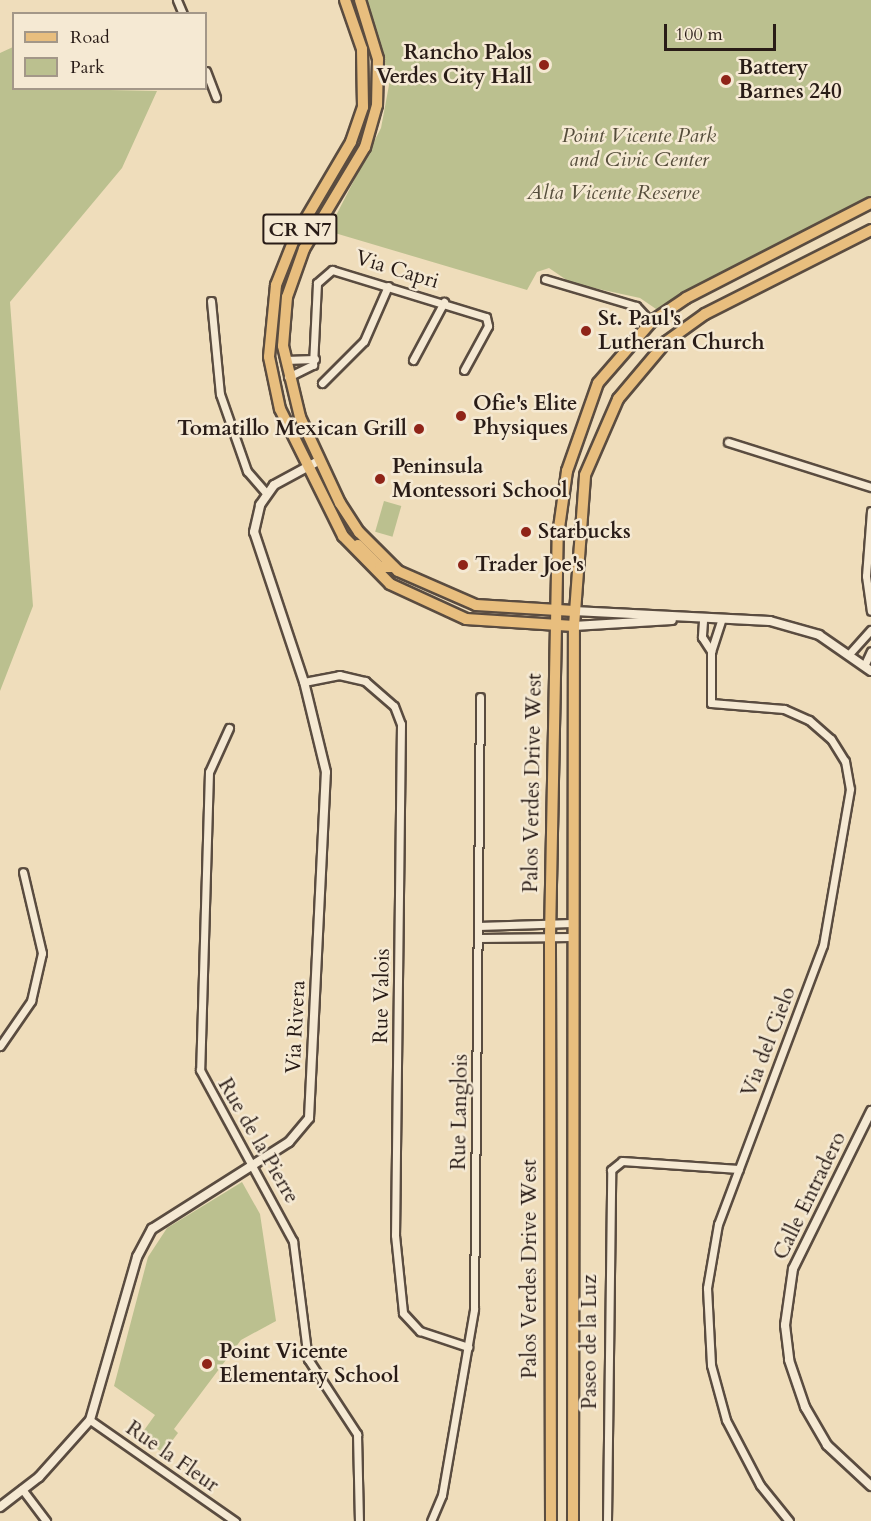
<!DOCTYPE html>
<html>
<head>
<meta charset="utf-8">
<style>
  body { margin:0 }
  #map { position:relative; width:871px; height:1521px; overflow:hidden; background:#efddbb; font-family:Cardo,serif }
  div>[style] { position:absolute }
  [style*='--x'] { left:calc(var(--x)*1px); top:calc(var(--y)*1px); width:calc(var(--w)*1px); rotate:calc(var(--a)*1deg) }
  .green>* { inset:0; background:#bbc08f; transform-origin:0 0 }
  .roads { filter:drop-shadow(2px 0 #5a4c40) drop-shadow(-2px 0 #5a4c40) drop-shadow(0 2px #5a4c40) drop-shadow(0 -2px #5a4c40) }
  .minor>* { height:7px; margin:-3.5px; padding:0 3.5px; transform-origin:3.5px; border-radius:3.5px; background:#f5e9d3 }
  .tertiary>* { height:8px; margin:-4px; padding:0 4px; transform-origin:4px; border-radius:4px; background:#f5e9d3 }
  .primary>* { height:10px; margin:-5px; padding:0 5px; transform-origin:5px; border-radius:5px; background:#e8be7e }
  .dots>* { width:16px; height:16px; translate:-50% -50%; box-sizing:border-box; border:3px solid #f5e9d3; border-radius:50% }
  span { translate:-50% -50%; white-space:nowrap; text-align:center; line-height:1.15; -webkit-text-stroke:5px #f5e9d3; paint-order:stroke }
  .shield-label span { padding:2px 4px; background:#f5e9d3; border:2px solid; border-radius:4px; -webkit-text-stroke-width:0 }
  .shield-label { font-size:20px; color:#291c17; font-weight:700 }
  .poi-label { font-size:21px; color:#291c17; font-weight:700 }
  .right { translate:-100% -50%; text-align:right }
  .left { translate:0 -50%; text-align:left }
  .park-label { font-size:21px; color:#554d3b; font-style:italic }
  .street-label { font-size:21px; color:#291c17 }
  .legend { position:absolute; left:12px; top:12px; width:195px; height:78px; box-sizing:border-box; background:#f5e9d3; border:2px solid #a39788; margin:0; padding:8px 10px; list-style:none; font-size:18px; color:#291c17 }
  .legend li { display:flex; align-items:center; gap:12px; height:30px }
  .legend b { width:30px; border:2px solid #a39788 }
  .scale { position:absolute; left:664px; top:24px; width:112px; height:27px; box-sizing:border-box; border:3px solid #291c17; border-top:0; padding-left:8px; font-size:18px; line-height:21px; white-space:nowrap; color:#291c17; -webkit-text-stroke:4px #f5e9d3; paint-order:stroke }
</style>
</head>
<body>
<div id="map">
  <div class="green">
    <i style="clip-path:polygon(367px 0,871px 0,871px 197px,659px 311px,640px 298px,571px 283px,549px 268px,537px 272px,527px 290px,328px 231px,381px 128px,389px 85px,390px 66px,384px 65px)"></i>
    <i style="clip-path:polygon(13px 47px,14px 88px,157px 91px,122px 168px,10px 302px,33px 606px,0 691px,0 53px)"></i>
    <i style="left:384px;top:501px;width:18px;height:32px;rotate:16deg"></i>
    <i style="clip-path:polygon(242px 1182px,260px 1214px,276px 1321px,241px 1340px,174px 1429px,178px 1433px,163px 1453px,140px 1436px,155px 1415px,114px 1386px,148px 1257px,167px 1228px)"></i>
  </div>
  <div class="roads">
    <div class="minor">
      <i style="--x:177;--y:0;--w:15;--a:67"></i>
      <i style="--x:206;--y:71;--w:28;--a:69"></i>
      <i style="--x:545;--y:279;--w:95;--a:16.5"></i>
      <i style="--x:636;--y:306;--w:22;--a:47"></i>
      <i style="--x:211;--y:301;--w:93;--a:84.5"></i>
      <i style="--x:220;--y:394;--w:82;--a:70.7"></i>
      <i style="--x:247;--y:471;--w:30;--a:49"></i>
      <i style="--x:285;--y:360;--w:30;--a:-2"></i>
      <i style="--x:413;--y:360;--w:66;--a:-61.9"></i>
      <i style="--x:288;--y:377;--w:28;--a:-26"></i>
      <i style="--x:313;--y:365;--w:82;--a:-87.2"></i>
      <i style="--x:317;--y:283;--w:20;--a:-41"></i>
      <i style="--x:332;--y:270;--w:161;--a:17"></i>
      <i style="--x:486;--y:317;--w:9;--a:77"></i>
      <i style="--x:488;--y:326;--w:50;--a:118.6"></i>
      <i style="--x:322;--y:383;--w:59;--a:-45"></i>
      <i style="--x:364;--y:341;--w:60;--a:-66.4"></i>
      <i style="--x:728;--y:442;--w:150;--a:17.5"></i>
      <i style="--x:871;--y:511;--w:65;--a:94.4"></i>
      <i style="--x:866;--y:576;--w:35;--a:82"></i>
      <i style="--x:703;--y:621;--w:16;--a:94"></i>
      <i style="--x:702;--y:637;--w:17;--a:57"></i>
      <i style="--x:721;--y:621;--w:32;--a:108"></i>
      <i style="--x:711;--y:651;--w:52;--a:90"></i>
      <i style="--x:711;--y:703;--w:73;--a:4.7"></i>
      <i style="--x:784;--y:709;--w:27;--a:24"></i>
      <i style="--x:809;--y:720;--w:29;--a:41"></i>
      <i style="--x:831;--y:739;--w:26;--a:58"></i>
      <i style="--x:845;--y:761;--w:28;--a:80"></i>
      <i style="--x:850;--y:789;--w:158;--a:99.8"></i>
      <i style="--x:823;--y:945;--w:298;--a:110.6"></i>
      <i style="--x:718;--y:1224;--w:65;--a:99.8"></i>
      <i style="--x:707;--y:1288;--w:77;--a:87"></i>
      <i style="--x:711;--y:1365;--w:57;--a:74.7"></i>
      <i style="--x:726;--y:1420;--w:73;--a:62.4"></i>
      <i style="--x:760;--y:1485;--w:46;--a:51.1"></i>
      <i style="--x:850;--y:653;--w:31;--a:-48"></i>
      <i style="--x:865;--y:664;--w:14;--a:-65"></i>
      <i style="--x:304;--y:682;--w:36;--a:-11"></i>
      <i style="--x:339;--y:675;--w:27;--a:13"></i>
      <i style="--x:365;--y:681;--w:38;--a:41"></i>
      <i style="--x:394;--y:706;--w:19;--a:69"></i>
      <i style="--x:401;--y:724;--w:511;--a:90.67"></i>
      <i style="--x:395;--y:1235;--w:78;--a:84.1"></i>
      <i style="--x:403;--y:1313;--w:25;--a:47"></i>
      <i style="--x:420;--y:1331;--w:51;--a:18.4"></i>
      <i style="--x:229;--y:728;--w:48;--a:114.4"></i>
      <i style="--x:209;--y:772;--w:298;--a:91.7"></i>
      <i style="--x:200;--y:1070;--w:195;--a:61.5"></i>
      <i style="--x:293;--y:1241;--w:119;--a:82.8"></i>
      <i style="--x:308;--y:1359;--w:90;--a:56.8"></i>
      <i style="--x:357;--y:1434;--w:87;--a:88.7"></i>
      <i style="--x:478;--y:926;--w:94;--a:-1.8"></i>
      <i style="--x:478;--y:938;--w:94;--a:-0.6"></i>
      <i style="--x:0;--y:1046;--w:55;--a:-55.4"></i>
      <i style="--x:31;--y:1001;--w:49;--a:-77.1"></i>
      <i style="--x:42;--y:953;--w:83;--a:-103.2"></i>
      <i style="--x:90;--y:1420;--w:177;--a:34.9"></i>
      <i style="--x:22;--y:1489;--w:40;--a:53"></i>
      <i style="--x:431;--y:1521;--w:28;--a:-67"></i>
      <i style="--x:442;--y:1495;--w:189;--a:-80.2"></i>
      <i style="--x:474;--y:1309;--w:612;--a:-89.44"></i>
      <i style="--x:607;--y:1521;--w:351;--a:-89.3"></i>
      <i style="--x:611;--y:1170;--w:14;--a:-39"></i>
      <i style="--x:622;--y:1161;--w:117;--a:3.9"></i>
    </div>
    <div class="tertiary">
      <i style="--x:574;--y:611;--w:196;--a:2.9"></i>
      <i style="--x:770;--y:621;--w:51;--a:15.9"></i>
      <i style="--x:819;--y:635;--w:63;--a:34.7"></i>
      <i style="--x:574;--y:626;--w:98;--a:-3.5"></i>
      <i style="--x:871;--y:1111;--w:176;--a:116.3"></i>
      <i style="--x:793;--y:1269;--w:57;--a:98.1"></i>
      <i style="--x:785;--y:1325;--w:35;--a:83"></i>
      <i style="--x:789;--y:1360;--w:50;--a:71.2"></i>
      <i style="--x:805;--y:1407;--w:44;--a:59.9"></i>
      <i style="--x:827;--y:1445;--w:60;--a:43"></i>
      <i style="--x:0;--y:1507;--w:49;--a:-37.6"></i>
      <i style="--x:39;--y:1477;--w:76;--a:-48.2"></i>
      <i style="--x:90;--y:1420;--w:170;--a:-73.9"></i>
      <i style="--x:137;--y:1257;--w:32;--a:-62"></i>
      <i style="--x:152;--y:1229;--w:162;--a:-32.4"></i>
      <i style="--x:289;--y:1142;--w:31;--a:-50"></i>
      <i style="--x:309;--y:1118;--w:346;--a:-87.2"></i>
      <i style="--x:326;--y:772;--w:93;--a:-103.7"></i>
      <i style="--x:304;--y:682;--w:158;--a:-108.4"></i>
      <i style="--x:254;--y:532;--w:28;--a:-77"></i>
      <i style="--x:260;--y:505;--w:24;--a:-55"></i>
      <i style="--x:274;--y:485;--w:52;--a:-28.5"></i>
    </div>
    <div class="primary">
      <i style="--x:345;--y:0;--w:52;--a:70.9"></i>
      <i style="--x:362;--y:49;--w:58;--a:89"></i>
      <i style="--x:363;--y:107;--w:37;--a:109"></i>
      <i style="--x:351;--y:142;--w:110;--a:120.5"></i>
      <i style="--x:295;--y:237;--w:52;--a:111.6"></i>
      <i style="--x:276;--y:285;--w:72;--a:95.6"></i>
      <i style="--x:269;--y:357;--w:53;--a:78.1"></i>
      <i style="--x:280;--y:409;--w:142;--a:63.6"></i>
      <i style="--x:343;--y:536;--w:67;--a:45.6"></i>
      <i style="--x:390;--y:584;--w:84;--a:24.7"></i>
      <i style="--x:466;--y:619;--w:108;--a:3.7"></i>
      <i style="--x:360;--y:0;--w:62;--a:73"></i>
      <i style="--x:378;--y:59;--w:46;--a:91.2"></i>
      <i style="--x:377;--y:105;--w:44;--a:105.9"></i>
      <i style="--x:365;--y:147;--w:119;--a:120.9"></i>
      <i style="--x:304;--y:249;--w:51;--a:109.5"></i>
      <i style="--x:287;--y:297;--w:49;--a:94.7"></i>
      <i style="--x:283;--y:346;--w:73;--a:76.5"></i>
      <i style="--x:300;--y:417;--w:95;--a:65.1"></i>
      <i style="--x:340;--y:503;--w:35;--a:57"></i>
      <i style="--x:359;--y:532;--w:55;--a:45"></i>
      <i style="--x:398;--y:571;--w:85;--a:23.6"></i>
      <i style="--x:476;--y:605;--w:98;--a:3.5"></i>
      <i style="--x:358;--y:545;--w:31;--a:45"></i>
      <i style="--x:380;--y:567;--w:13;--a:0"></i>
      <i style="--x:551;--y:1521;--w:584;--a:-90.1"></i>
      <i style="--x:550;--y:937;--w:402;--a:-88.9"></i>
      <i style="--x:558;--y:535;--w:65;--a:-82"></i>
      <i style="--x:567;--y:471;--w:93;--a:-70.6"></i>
      <i style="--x:598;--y:383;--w:81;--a:-49"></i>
      <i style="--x:651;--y:322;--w:42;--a:-34.4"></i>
      <i style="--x:686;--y:298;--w:208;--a:-27.2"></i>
      <i style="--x:573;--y:1521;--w:895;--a:-89.94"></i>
      <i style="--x:574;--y:626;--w:151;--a:-85.8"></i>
      <i style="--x:585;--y:475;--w:83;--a:-66.5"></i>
      <i style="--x:618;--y:399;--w:75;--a:-49.9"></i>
      <i style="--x:666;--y:342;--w:48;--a:-35.7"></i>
      <i style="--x:705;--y:314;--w:186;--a:-26.8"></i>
    </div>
  </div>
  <div class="dots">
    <i style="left:544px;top:65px;background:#8f2418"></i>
    <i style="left:726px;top:80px;background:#8f2418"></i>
    <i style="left:586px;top:331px;background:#8f2418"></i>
    <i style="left:461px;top:416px;background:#8f2418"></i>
    <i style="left:419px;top:429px;background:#8f2418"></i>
    <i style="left:380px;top:479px;background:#8f2418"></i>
    <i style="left:526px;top:532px;background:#8f2418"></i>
    <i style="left:463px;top:565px;background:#8f2418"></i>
    <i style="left:207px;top:1364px;background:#8f2418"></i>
  </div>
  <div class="shield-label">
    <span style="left:300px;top:229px">CR N7</span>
  </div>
  <div class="poi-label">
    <span class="right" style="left:532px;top:65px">Rancho Palos<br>Verdes City Hall</span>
    <span class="left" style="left:738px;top:80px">Battery<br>Barnes 240</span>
    <span class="left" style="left:598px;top:331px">St. Paul's<br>Lutheran Church</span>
    <span class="left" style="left:473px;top:416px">Ofie's Elite<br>Physiques</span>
    <span class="right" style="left:407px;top:429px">Tomatillo Mexican Grill</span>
    <span class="left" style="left:392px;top:479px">Peninsula<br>Montessori School</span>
    <span class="left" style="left:538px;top:532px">Starbucks</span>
    <span class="left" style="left:475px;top:565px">Trader Joe's</span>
    <span class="left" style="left:219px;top:1364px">Point Vicente<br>Elementary School</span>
  </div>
  <div class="park-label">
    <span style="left:639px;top:148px">Point Vicente Park<br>and Civic Center</span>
    <span style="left:613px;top:193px">Alta Vicente Reserve</span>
  </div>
  <div class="street-label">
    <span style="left:397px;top:270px;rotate:17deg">Via Capri</span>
    <span style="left:533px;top:783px;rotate:-89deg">Palos Verdes Drive West</span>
    <span style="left:382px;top:996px;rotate:-89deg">Rue Valois</span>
    <span style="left:296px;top:1027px;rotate:-87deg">Via Rivera</span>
    <span style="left:769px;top:1042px;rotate:-69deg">Via del Cielo</span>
    <span style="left:460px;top:1112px;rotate:-89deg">Rue Langlois</span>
    <span style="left:258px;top:1141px;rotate:60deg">Rue de la Pierre</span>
    <span style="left:810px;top:1196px;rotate:-64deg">Calle Entradero</span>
    <span style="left:530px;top:1269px;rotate:-90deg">Palos Verdes Drive West</span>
    <span style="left:590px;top:1342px;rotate:-90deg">Paseo de la Luz</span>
    <span style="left:172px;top:1457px;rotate:35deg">Rue la Fleur</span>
  </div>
  <ul class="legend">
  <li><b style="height:8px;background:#e8be7e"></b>Road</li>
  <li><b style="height:16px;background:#bbc08f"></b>Park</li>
  </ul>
  <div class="scale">100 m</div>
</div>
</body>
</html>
